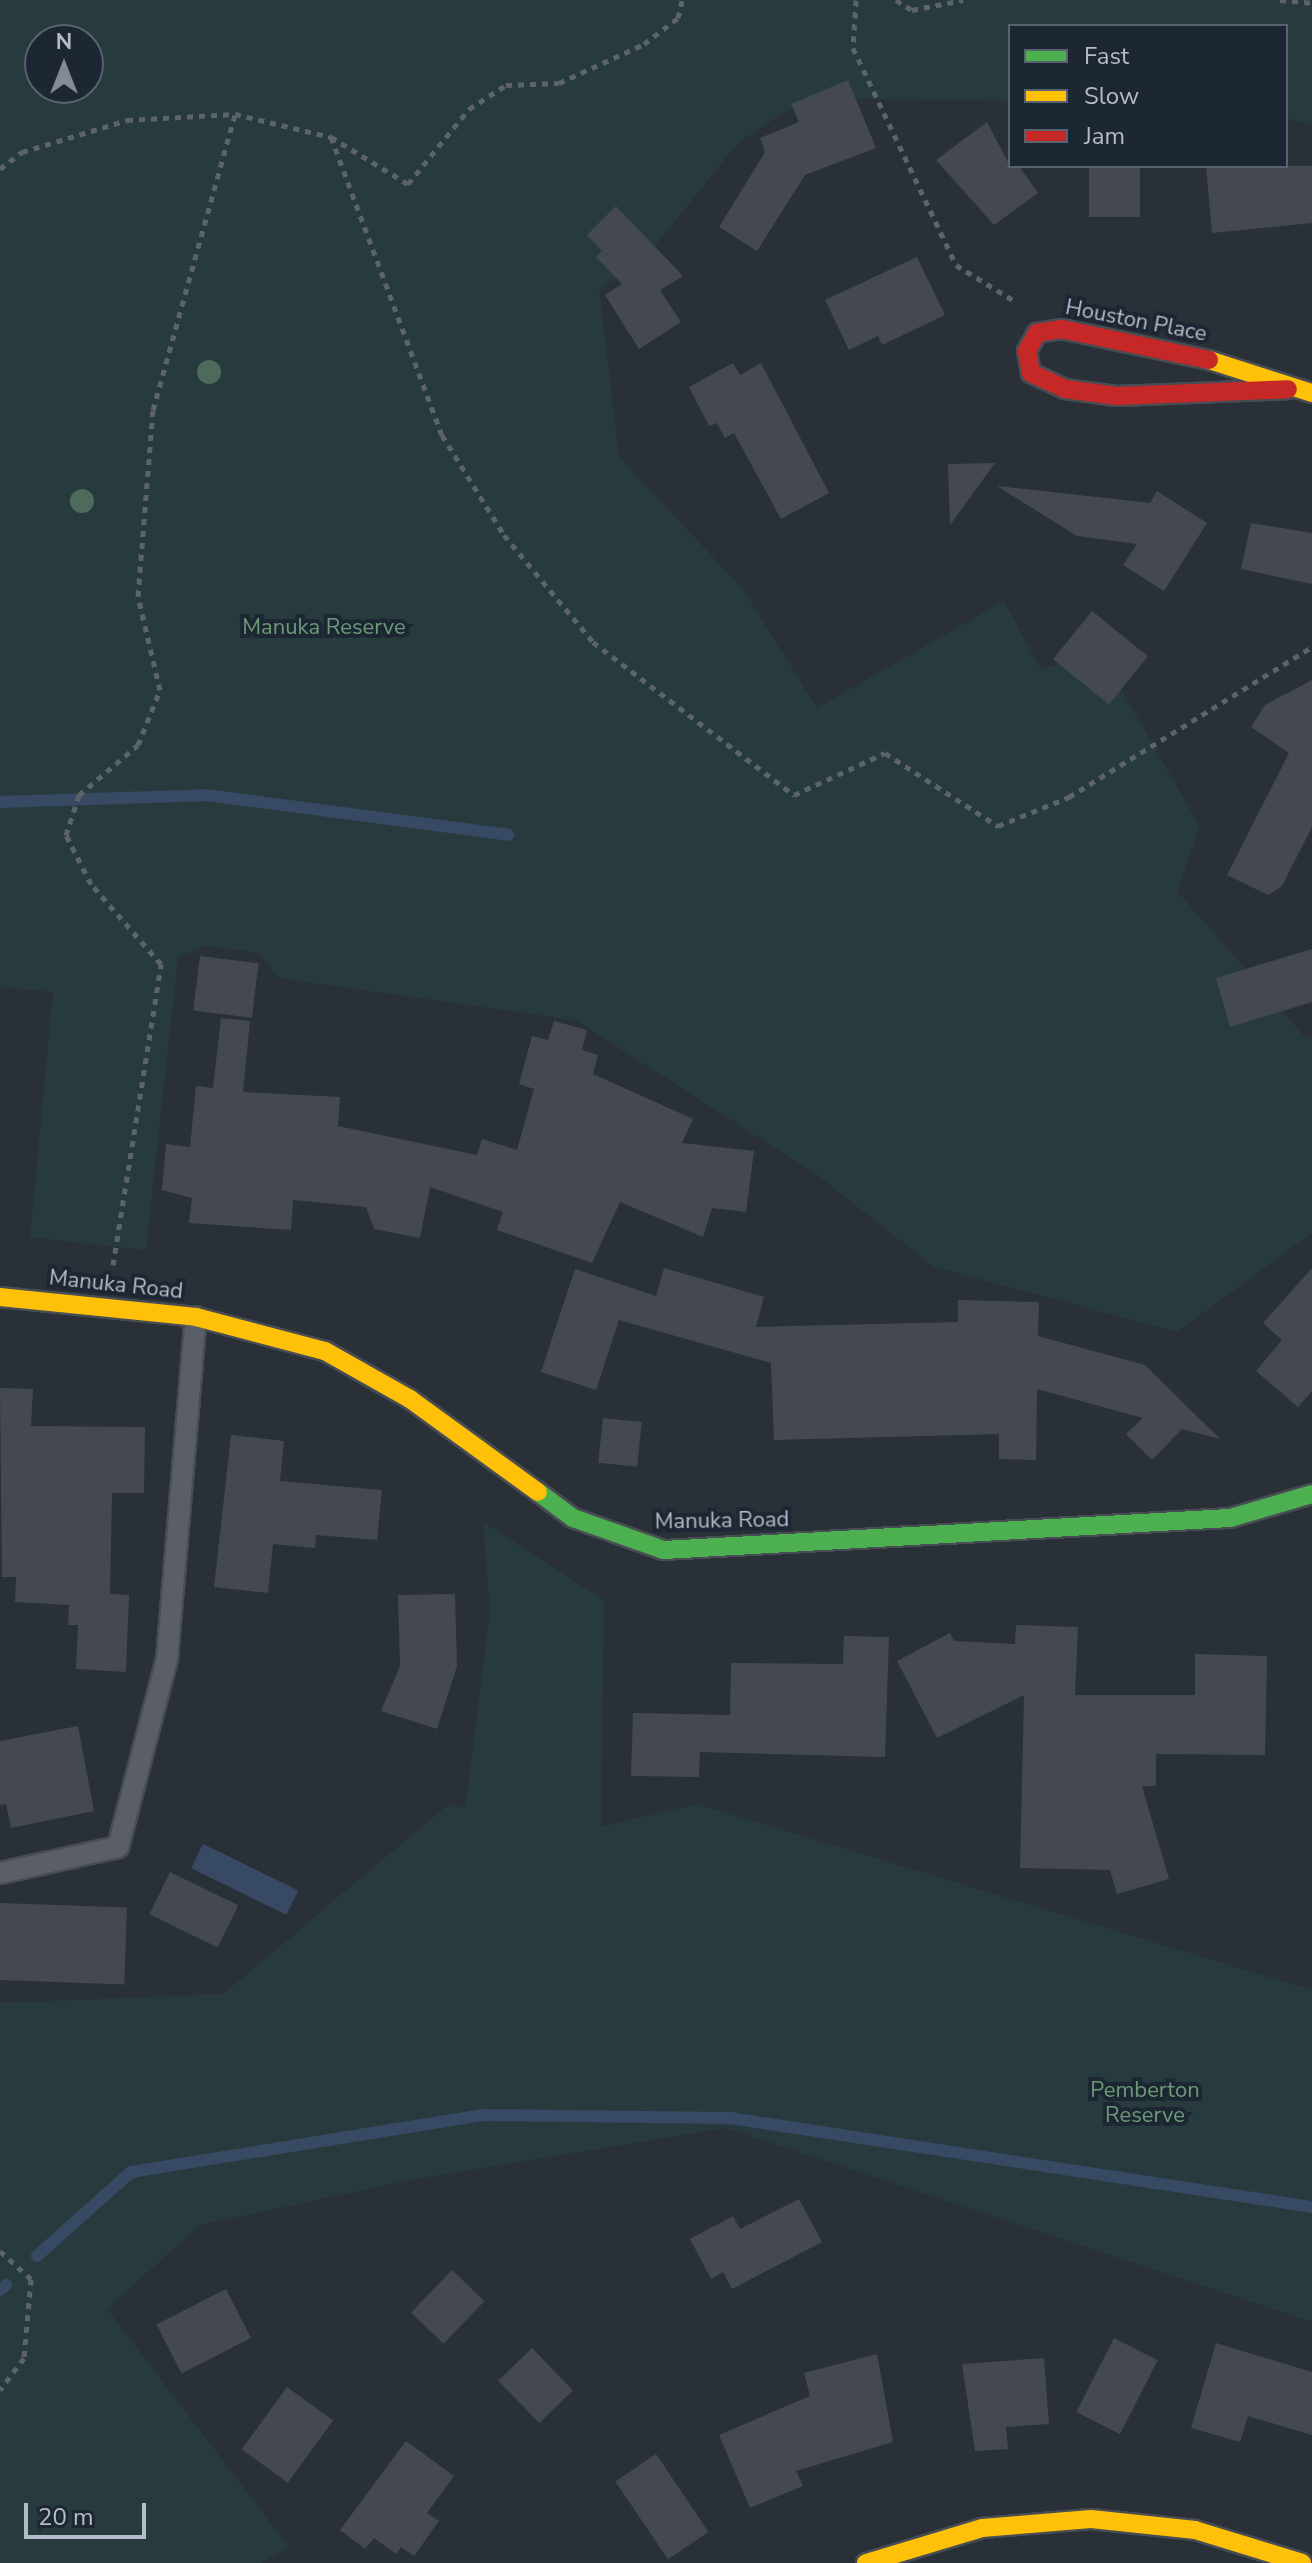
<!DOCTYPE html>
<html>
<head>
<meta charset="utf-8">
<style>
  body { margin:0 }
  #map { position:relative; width:1312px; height:2563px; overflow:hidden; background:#2a3038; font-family:"Nunito Sans",sans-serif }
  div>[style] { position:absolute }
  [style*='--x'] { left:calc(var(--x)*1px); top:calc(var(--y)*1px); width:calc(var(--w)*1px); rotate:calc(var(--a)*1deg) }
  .green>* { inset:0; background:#273a3e }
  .water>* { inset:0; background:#384963; transform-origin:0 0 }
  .stream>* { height:12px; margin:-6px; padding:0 6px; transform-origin:6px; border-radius:6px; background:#384963 }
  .building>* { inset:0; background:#444950; transform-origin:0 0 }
  .path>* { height:5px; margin-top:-2.5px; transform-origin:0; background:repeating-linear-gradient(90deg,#5d636a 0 6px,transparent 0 12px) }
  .roads { filter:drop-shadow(2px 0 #484c53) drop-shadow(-2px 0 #484c53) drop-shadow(0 2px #484c53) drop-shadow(0 -2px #484c53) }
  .lane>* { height:20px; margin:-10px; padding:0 10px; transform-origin:10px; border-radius:10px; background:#5a5e66 }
  .fast>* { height:18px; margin:-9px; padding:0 9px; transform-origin:9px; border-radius:9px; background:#4caf50 }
  .slow>* { height:18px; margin:-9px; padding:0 9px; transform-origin:9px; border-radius:9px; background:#ffc107 }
  .jam>* { height:18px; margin:-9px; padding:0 9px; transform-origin:9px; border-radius:9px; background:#c62828 }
  .trees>* { width:24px; height:24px; margin:-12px; border-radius:50%; background:#4e6a5a }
  span { translate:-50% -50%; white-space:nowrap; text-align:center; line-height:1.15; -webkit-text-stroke:8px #1d2633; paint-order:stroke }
  .street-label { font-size:22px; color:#b4bcc9 }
  .park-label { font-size:22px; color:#6b9a76 }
  .legend { position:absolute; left:1008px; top:24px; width:280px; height:144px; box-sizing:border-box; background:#1d2633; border:2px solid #59626f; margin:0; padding:10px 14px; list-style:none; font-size:24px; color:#b4bcc9 }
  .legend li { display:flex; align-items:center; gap:16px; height:40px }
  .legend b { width:40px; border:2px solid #59626f }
  .north { position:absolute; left:24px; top:24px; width:80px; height:80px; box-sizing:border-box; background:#1d2633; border:2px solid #59626f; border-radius:50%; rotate:0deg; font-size:22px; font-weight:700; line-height:32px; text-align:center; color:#b4bcc9 }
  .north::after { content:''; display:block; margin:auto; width:28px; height:36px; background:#848b96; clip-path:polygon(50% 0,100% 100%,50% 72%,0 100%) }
  .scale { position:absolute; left:24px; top:2503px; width:122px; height:36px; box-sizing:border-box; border:4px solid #b4bcc9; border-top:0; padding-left:10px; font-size:24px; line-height:28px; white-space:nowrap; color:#b4bcc9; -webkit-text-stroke:6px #1d2633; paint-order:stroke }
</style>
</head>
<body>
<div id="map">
  <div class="green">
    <i style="clip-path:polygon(evenodd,0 0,1312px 0,1312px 125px,1286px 118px,1286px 26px,1010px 26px,1010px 101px,807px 98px,739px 142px,639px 266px,599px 288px,619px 457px,742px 588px,817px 708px,1004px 601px,1040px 668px,1102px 655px,1200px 827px,1177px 891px,1305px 1037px,1312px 1035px,1312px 1233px,1177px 1332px,934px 1267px,816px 1174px,575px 1020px,277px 978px,260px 953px,205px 946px,178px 957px,146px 1250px,30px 1237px,53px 992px,0 987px,0 0,40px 40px,88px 40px,88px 88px,40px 88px,40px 40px)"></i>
    <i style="clip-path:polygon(483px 1522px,604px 1600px,601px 1827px,697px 1804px,1312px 1990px,1312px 2322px,726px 2128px,410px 2180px,200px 2225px,107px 2309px,289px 2547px,262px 2563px,0 2563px,0 2003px,223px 1994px,450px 1803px,465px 1809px,490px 1613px)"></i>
  </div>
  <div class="water">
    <i style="left:203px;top:1844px;width:106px;height:27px;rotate:26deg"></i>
  </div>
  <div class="stream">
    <i style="--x:0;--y:802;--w:206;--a:-1.9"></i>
    <i style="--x:206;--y:795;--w:305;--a:7.5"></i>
    <i style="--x:37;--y:2256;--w:126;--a:-41.8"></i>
    <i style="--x:131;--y:2172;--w:355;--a:-9.2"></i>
    <i style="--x:481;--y:2115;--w:249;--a:0.7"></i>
    <i style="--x:730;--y:2118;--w:589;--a:8.69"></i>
    <i style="--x:0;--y:2290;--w:8;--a:-40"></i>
  </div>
  <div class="building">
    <i style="clip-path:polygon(848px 80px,876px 148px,805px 175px,757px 251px,719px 227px,765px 152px,760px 138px,799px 122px,791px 104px)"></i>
    <i style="clip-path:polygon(987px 122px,1010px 166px,1019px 166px,1038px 193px,994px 225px,936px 160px)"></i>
    <i style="left:1089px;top:166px;width:51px;height:51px"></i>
    <i style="clip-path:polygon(1206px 166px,1312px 166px,1312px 223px,1212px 233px)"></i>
    <i style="clip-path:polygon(616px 206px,683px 276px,660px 290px,681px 322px,639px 349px,605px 295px,622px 284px,596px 257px,602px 251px,587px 235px)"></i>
    <i style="clip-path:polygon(917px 257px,945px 315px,882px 345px,878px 336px,849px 350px,825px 300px)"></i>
    <i style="clip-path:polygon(733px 363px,740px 375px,761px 363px,829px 493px,781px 519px,734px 433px,725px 438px,717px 423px,709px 426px,689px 387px)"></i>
    <i style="clip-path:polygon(995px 463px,950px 525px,948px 464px)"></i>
    <i style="clip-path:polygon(997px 486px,1150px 503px,1157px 491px,1207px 523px,1164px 591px,1123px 565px,1137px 544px,1077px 536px)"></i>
    <i style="clip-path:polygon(1251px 523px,1312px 533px,1312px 584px,1241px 569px)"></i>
    <i style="left:1092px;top:611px;width:72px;height:62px;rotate:39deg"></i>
    <i style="clip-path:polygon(1312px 680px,1312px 827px,1282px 886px,1268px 895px,1227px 875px,1289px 753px,1251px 727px,1265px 705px)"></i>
    <i style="clip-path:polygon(1312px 949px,1312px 1002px,1230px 1027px,1216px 978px)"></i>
    <i style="left:200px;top:956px;width:59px;height:55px;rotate:7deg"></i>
    <i style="clip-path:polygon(221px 1018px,250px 1021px,243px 1092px,340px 1097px,338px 1126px,477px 1155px,482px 1139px,517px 1150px,534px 1089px,519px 1084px,532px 1036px,548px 1040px,554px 1021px,587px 1030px,582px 1050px,598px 1055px,593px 1074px,693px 1119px,682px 1143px,754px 1151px,746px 1212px,712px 1208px,703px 1237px,620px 1202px,592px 1263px,497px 1230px,503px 1212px,430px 1187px,420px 1238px,374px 1229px,366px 1207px,293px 1200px,291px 1230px,189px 1223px,192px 1198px,162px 1190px,166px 1144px,190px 1147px,196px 1086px,213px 1088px)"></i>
    <i style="clip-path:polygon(664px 1268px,764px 1297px,756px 1327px,958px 1322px,958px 1300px,1039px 1302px,1038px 1336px,1145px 1365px,1220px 1439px,1182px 1429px,1152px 1460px,1126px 1434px,1143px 1418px,1037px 1389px,1036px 1460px,999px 1459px,999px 1434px,774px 1440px,771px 1363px,619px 1320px,596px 1390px,541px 1372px,575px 1269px,656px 1296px)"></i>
    <i style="clip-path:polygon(1312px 1268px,1312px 1391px,1298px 1407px,1256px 1371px,1282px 1340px,1263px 1323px)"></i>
    <i style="clip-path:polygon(0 1388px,33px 1389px,31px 1426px,145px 1427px,144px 1493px,112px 1493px,110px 1594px,129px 1595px,126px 1672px,76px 1669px,78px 1625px,68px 1625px,69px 1605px,15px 1602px,16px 1577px,2px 1577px)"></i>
    <i style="left:603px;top:1418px;width:39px;height:45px;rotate:6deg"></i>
    <i style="clip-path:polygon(231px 1435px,284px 1441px,280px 1481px,382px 1490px,377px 1540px,316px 1535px,315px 1548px,273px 1544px,268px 1593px,214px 1587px)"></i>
    <i style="clip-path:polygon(455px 1594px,457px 1666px,437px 1729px,381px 1711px,400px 1666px,398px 1595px)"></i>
    <i style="clip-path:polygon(1016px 1625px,1078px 1627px,1075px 1695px,1195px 1695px,1195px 1654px,1267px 1656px,1265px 1755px,1156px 1754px,1156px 1786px,1142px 1786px,1169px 1879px,1117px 1894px,1110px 1870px,1020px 1868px,1024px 1695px,937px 1738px,897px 1661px,950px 1633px,954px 1641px,1015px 1644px)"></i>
    <i style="clip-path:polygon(844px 1636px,889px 1637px,885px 1757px,700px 1752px,699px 1777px,631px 1776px,633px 1713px,730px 1715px,731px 1663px,843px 1664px)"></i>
    <i style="clip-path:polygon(78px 1726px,94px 1811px,11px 1828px,6px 1804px,0 1805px,0 1741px)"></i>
    <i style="left:170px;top:1872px;width:76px;height:47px;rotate:26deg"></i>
    <i style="left:0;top:1903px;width:127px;height:77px;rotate:2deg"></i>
    <i style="clip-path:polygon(799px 2199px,822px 2242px,732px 2289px,723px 2272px,711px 2279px,690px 2239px,733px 2216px,740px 2229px)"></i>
    <i style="left:452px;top:2270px;width:45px;height:59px;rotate:44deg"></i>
    <i style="left:226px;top:2289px;width:55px;height:78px;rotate:63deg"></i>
    <i style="left:1114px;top:2338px;width:49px;height:83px;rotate:27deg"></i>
    <i style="clip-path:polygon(1216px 2343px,1312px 2372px,1312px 2435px,1248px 2416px,1240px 2442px,1191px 2428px)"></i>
    <i style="left:532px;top:2348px;width:59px;height:47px;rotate:46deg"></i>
    <i style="clip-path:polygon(877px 2354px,893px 2442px,796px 2471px,803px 2486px,750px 2508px,719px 2435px,810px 2396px,804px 2373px)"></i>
    <i style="clip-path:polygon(1044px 2358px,1049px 2424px,1006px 2427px,1008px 2449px,975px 2451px,962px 2364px)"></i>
    <i style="left:287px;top:2387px;width:57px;height:77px;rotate:36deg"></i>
    <i style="clip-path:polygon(406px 2441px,454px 2476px,427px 2513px,439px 2521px,414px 2556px,401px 2547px,396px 2554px,374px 2538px,365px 2549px,340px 2530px)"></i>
    <i style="left:656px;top:2454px;width:94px;height:49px;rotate:56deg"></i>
  </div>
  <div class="path">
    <i style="--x:856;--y:0;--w:48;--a:93.6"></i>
    <i style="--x:853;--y:48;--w:240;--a:64.6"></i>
    <i style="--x:956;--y:265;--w:67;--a:31.6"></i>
    <i style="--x:896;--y:0;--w:19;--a:32"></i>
    <i style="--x:912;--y:10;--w:52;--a:-11.1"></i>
    <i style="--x:1280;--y:0;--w:32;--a:5"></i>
    <i style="--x:331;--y:137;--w:318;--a:69.6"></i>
    <i style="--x:442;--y:435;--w:118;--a:58.2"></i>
    <i style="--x:504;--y:535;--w:139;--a:50.2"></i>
    <i style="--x:593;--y:642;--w:253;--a:37.3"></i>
    <i style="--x:794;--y:795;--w:100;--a:-24.8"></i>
    <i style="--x:885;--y:753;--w:135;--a:32.9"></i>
    <i style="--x:998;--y:826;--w:77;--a:-22.2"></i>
    <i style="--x:1069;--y:797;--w:286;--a:-31.7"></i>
    <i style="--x:0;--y:169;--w:28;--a:-38"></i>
    <i style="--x:22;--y:152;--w:110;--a:-16.9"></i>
    <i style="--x:127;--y:120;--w:108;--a:-3.2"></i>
    <i style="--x:235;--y:114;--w:99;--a:13.5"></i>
    <i style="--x:331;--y:137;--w:90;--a:31.4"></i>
    <i style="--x:408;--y:184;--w:97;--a:-50.9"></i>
    <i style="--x:469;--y:109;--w:44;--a:-33"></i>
    <i style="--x:506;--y:85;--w:53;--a:-2.2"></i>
    <i style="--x:559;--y:83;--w:94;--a:-24.6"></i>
    <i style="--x:644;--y:44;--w:43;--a:-37.4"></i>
    <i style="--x:678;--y:18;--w:18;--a:-77"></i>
    <i style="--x:113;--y:1265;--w:305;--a:-80.9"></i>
    <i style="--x:161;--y:964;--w:106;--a:-131.2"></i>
    <i style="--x:91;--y:884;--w:55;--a:-117"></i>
    <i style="--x:66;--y:835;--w:42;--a:-72"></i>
    <i style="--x:79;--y:795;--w:77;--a:-40.3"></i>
    <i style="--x:138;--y:745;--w:59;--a:-68.2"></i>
    <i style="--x:160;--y:690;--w:97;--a:-103.2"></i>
    <i style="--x:138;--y:596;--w:187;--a:-85.4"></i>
    <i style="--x:153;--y:410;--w:307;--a:-74.5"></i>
    <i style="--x:0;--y:2251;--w:42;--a:42.1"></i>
    <i style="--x:31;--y:2279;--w:79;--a:95.1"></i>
    <i style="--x:24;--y:2358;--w:40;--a:127"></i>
  </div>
  <div class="roads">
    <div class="lane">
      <i style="--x:0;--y:1873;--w:121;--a:-12.4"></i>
      <i style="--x:118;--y:1847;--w:194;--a:-75.4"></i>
      <i style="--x:167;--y:1659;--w:343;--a:-85.2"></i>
    </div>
    <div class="fast">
      <i style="--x:538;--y:1492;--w:44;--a:36.6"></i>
      <i style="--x:573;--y:1518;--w:96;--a:19.4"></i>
      <i style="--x:664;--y:1550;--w:567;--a:-3.24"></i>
      <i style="--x:1230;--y:1518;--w:85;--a:-16.3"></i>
    </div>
    <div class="slow">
      <i style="--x:1209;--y:360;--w:108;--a:17.8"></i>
      <i style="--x:0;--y:1297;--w:197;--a:5.8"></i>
      <i style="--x:196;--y:1317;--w:133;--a:14.8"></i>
      <i style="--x:325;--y:1351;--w:98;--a:29.5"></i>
      <i style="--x:410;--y:1399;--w:158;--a:36"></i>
      <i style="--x:866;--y:2563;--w:121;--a:-16.8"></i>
      <i style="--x:982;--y:2528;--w:109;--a:-4.7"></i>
      <i style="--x:1091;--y:2519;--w:105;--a:6"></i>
      <i style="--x:1195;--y:2530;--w:112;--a:17.1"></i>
    </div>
    <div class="jam">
      <i style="--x:1209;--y:360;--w:150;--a:-168.1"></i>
      <i style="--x:1062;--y:329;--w:25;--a:171"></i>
      <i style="--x:1037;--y:333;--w:21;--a:119"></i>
      <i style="--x:1027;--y:351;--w:22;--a:80"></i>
      <i style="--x:1031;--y:373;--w:38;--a:25"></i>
      <i style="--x:1065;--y:389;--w:52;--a:7.7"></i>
      <i style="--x:1117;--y:396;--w:171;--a:-2.3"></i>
    </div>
  </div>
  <div class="trees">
    <i style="left:209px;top:372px"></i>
    <i style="left:82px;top:501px"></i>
  </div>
  <div class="street-label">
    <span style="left:1136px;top:321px;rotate:11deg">Houston Place</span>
    <span style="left:116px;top:1285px;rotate:6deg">Manuka Road</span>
    <span style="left:722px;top:1521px;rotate:-1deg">Manuka Road</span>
  </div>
  <div class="park-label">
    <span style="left:324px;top:628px">Manuka Reserve</span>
    <span style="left:1145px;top:2103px">Pemberton<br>Reserve</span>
  </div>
  <ul class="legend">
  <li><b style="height:10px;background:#4caf50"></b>Fast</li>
  <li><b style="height:10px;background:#ffc107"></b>Slow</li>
  <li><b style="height:10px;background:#c62828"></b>Jam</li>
  </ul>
  <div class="north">N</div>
  <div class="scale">20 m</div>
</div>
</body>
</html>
